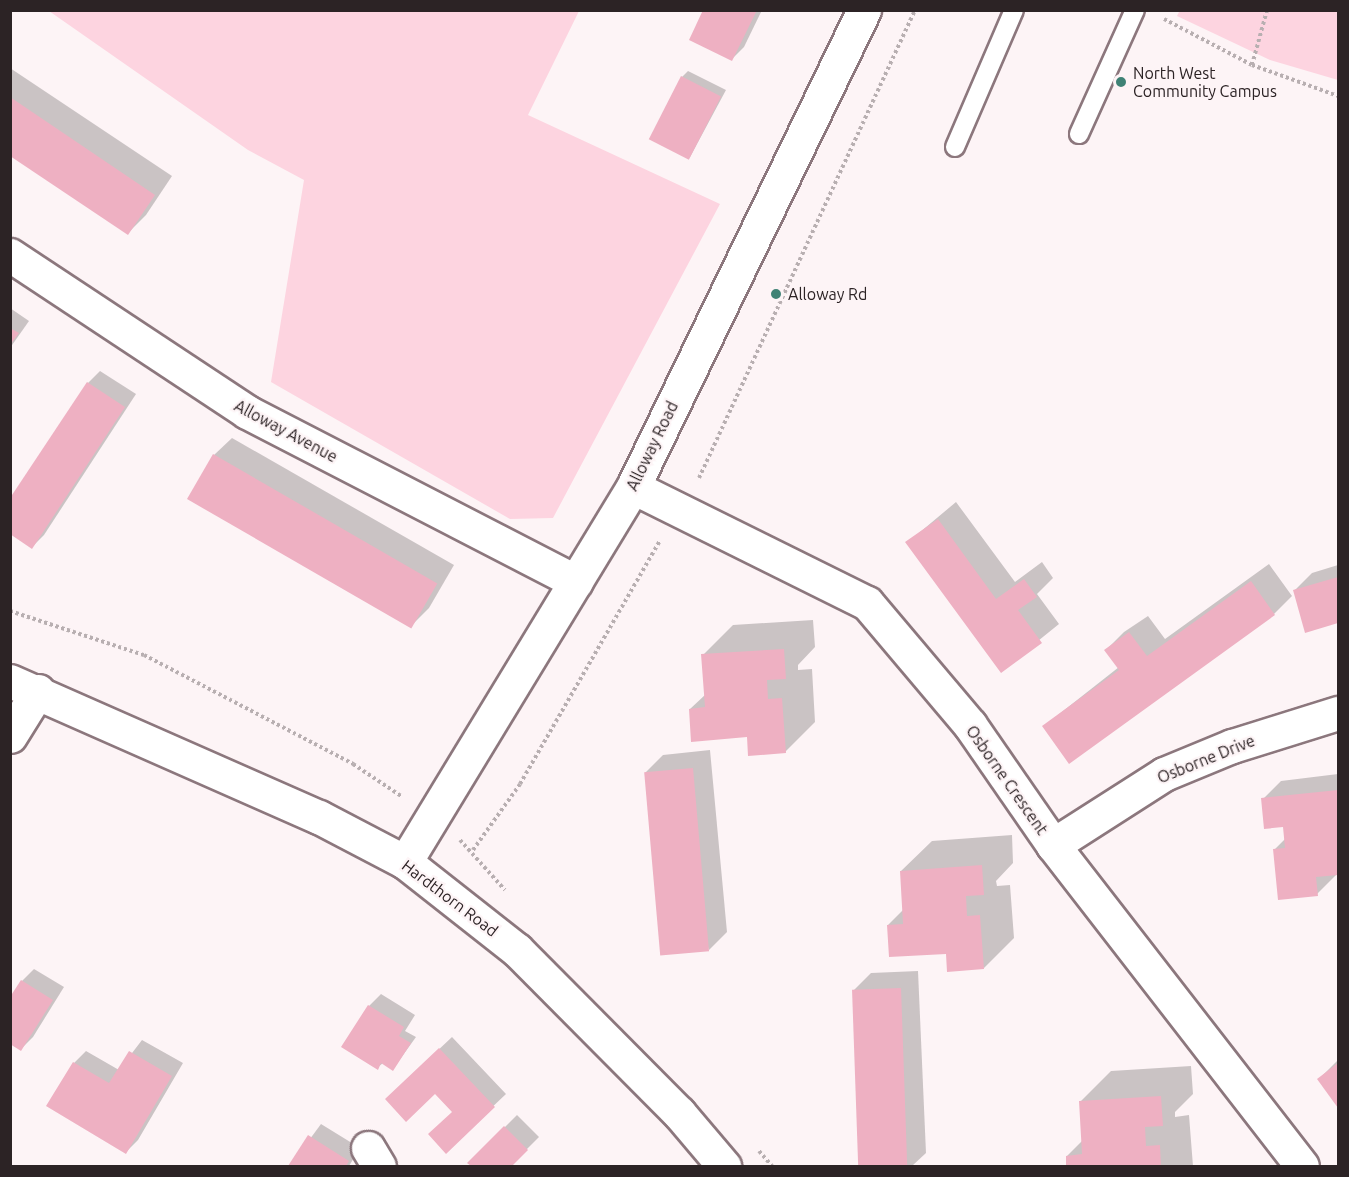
<!DOCTYPE html>
<html>
<head>
<meta charset="utf-8">
<style>
  body { margin:0 }
  #map { position:relative; width:1349px; height:1177px; overflow:hidden; background:#fdf4f6; font-family:Ubuntu,sans-serif }
  div>[style] { position:absolute }
  [style*='--x'] { left:calc(var(--x)*1px); top:calc(var(--y)*1px); width:calc(var(--w)*1px); rotate:calc(var(--a)*1deg) }
  .green>* { inset:0; background:#fdd4e0 }
  .shadow>* { inset:0; background:#0003 }
  .building>* { inset:0; background:#eeb0c2; transform-origin:0 0 }
  .path>* { height:4px; margin-top:-2px; transform-origin:0; background:repeating-linear-gradient(90deg,#b8afb1 0 3px,transparent 0 6px) }
  .roads { filter:drop-shadow(2px 0 #8c777d) drop-shadow(-2px 0 #8c777d) drop-shadow(0 2px #8c777d) drop-shadow(0 -2px #8c777d) }
  .service>* { height:18px; margin:-9px; padding:0 9px; transform-origin:9px; border-radius:9px; background:#fff }
  .minor>* { height:33px; margin:-16.5px; padding:0 16.5px; transform-origin:16.5px; border-radius:16.5px; background:#fff }
  .tertiary>* { height:33px; margin:-16.5px; padding:0 16.5px; transform-origin:16.5px; border-radius:16.5px; background:#fff }
  .dots>* { width:16px; height:16px; translate:-50% -50%; box-sizing:border-box; border:3px solid #fdf4f6; border-radius:50% }
  span { translate:-50% -50%; white-space:nowrap; text-align:center; line-height:1.15; -webkit-text-stroke:4.5px #fdf4f6; paint-order:stroke }
  .poi-label { font-size:16px; color:#2c2325 }
  .left { translate:0 -50%; text-align:left }
  .street-label { font-size:16px; color:#2c2325 }
  .frame { position:absolute; inset:0; border:12px solid #2c2325; pointer-events:none }
</style>
</head>
<body>
<div id="map">
  <div class="green">
    <i style="clip-path:polygon(1180px 10px,1338px 11px,1338px 80px,1270px 60px,1177px 16px)"></i>
    <i style="clip-path:polygon(49px 11px,579px 11px,528px 115px,720px 204px,553px 518px,510px 519px,271px 382px,304px 180px,248px 150px)"></i>
  </div>
  <div class="shadow">
    <i style="clip-path:polygon(705px 10px,762px 10px,744px 47px,732px 59px)"></i>
    <i style="clip-path:polygon(10px 68px,172px 176px,146px 215px,128px 233px,10px 154px)"></i>
    <i style="clip-path:polygon(688px 71px,726px 90px,690px 157px,682px 77px)"></i>
    <i style="clip-path:polygon(10px 308px,29px 321px,10px 348px)"></i>
    <i style="clip-path:polygon(100px 371px,136px 394px,44px 535px,32px 547px,10px 500px,88px 383px)"></i>
    <i style="clip-path:polygon(232px 438px,454px 565px,429px 608px,412px 625px,214px 455px)"></i>
    <i style="clip-path:polygon(956px 502px,1015px 582px,1042px 562px,1053px 578px,1037px 594px,1059px 624px,1001px 671px,907px 543px)"></i>
    <i style="clip-path:polygon(1269px 564px,1292px 596px,1274px 614px,1070px 762px,1044px 726px,1119px 667px,1106px 650px,1124px 632px,1148px 616px,1165px 639px)"></i>
    <i style="clip-path:polygon(1338px 565px,1338px 622px,1306px 631px,1294px 591px,1312px 573px)"></i>
    <i style="clip-path:polygon(813px 620px,815px 647px,798px 665px,798px 670px,812px 669px,815px 722px,785px 752px,690px 709px,706px 694px,703px 655px,733px 625px)"></i>
    <i style="clip-path:polygon(710px 750px,727px 932px,709px 950px,645px 773px,663px 755px)"></i>
    <i style="clip-path:polygon(1338px 774px,1338px 873px,1317px 894px,1274px 850px,1285px 839px,1284px 826px,1263px 799px,1281px 781px)"></i>
    <i style="clip-path:polygon(1012px 835px,1013px 863px,996px 881px,997px 886px,1010px 885px,1014px 938px,984px 968px,888px 925px,904px 909px,901px 871px,932px 841px)"></i>
    <i style="clip-path:polygon(34px 969px,64px 987px,33px 1037px,21px 1049px,22px 981px)"></i>
    <i style="clip-path:polygon(918px 971px,926px 1153px,912px 1166px,861px 1166px,853px 991px,871px 973px)"></i>
    <i style="clip-path:polygon(381px 994px,415px 1015px,405px 1031px,416px 1037px,393px 1069px,383px 1063px,377px 1068px,369px 1006px)"></i>
    <i style="clip-path:polygon(452px 1037px,506px 1094px,446px 1151px,453px 1111px,436px 1092px,399px 1087px)"></i>
    <i style="clip-path:polygon(142px 1040px,183px 1063px,138px 1140px,126px 1152px,74px 1063px,86px 1051px,119px 1070px)"></i>
    <i style="clip-path:polygon(1338px 1060px,1338px 1105px,1319px 1079px)"></i>
    <i style="clip-path:polygon(1191px 1066px,1193px 1094px,1175px 1112px,1175px 1117px,1189px 1115px,1193px 1166px,1068px 1166px,1067px 1156px,1083px 1140px,1080px 1102px,1111px 1071px)"></i>
    <i style="clip-path:polygon(517px 1115px,539px 1137px,510px 1166px,473px 1166px,469px 1163px)"></i>
    <i style="clip-path:polygon(321px 1124px,360px 1148px,349px 1166px,290px 1166px)"></i>
  </div>
  <div class="building">
    <i style="clip-path:polygon(703px 10px,757px 10px,732px 61px,689px 40px)"></i>
    <i style="left:681px;top:76px;width:45px;height:71px;rotate:27deg"></i>
    <i style="clip-path:polygon(10px 97px,155px 195px,128px 235px,10px 156px)"></i>
    <i style="clip-path:polygon(10px 328px,19px 333px,10px 345px)"></i>
    <i style="clip-path:polygon(87px 382px,125px 407px,32px 549px,10px 534px,10px 498px)"></i>
    <i style="left:213px;top:454px;width:259px;height:52px;rotate:30deg"></i>
    <i style="clip-path:polygon(938px 519px,996px 599px,1024px 579px,1037px 597px,1018px 610px,1042px 643px,1001px 673px,905px 542px)"></i>
    <i style="clip-path:polygon(1338px 577px,1338px 623px,1305px 633px,1293px 590px)"></i>
    <i style="clip-path:polygon(1251px 581px,1275px 615px,1069px 764px,1042px 726px,1119px 670px,1104px 650px,1129px 632px,1147px 656px)"></i>
    <i style="clip-path:polygon(784px 649px,786px 679px,767px 680px,768px 699px,782px 698px,786px 753px,748px 756px,747px 737px,691px 742px,689px 709px,705px 707px,701px 654px)"></i>
    <i style="left:693px;top:768px;width:184px;height:49px;rotate:85deg"></i>
    <i style="clip-path:polygon(1338px 790px,1338px 875px,1316px 877px,1318px 896px,1278px 900px,1273px 849px,1285px 848px,1283px 827px,1264px 829px,1261px 798px)"></i>
    <i style="clip-path:polygon(982px 865px,984px 895px,966px 896px,967px 916px,980px 915px,984px 969px,947px 972px,946px 954px,889px 957px,887px 925px,903px 924px,900px 871px)"></i>
    <i style="clip-path:polygon(21px 980px,53px 1000px,21px 1051px,10px 1044px,10px 997px)"></i>
    <i style="left:901px;top:988px;width:178px;height:49px;rotate:88deg"></i>
    <i style="clip-path:polygon(368px 1005px,404px 1027px,399px 1036px,411px 1043px,393px 1071px,381px 1063px,378px 1070px,341px 1047px)"></i>
    <i style="clip-path:polygon(439px 1048px,495px 1107px,446px 1154px,428px 1134px,452px 1112px,435px 1094px,406px 1122px,385px 1099px)"></i>
    <i style="clip-path:polygon(129px 1051px,172px 1076px,126px 1154px,46px 1106px,73px 1062px,109px 1083px)"></i>
    <i style="clip-path:polygon(1338px 1063px,1338px 1108px,1317px 1079px)"></i>
    <i style="clip-path:polygon(1161px 1096px,1163px 1126px,1145px 1127px,1146px 1146px,1160px 1145px,1161px 1166px,1066px 1166px,1066px 1156px,1082px 1154px,1079px 1101px)"></i>
    <i style="clip-path:polygon(504px 1126px,528px 1150px,512px 1166px,471px 1166px,467px 1163px)"></i>
    <i style="clip-path:polygon(308px 1135px,349px 1161px,346px 1166px,288px 1166px)"></i>
  </div>
  <div class="path">
    <i style="--x:1164;--y:19;--w:99;--a:27.6"></i>
    <i style="--x:1252;--y:65;--w:91;--a:19.8"></i>
    <i style="--x:1252;--y:65;--w:57;--a:-74.7"></i>
    <i style="--x:699;--y:478;--w:515;--a:-65.22"></i>
    <i style="--x:10;--y:611;--w:141;--a:18.2"></i>
    <i style="--x:144;--y:655;--w:236;--a:27.5"></i>
    <i style="--x:353;--y:764;--w:58;--a:33.7"></i>
    <i style="--x:460;--y:840;--w:67;--a:48"></i>
    <i style="--x:473;--y:850;--w:81;--a:-54.5"></i>
    <i style="--x:520;--y:784;--w:280;--a:-60.1"></i>
    <i style="--x:759;--y:1151;--w:20;--a:49"></i>
  </div>
  <div class="roads">
    <div class="service">
      <i style="--x:1079;--y:134;--w:136;--a:-65.7"></i>
      <i style="--x:955;--y:147;--w:149;--a:-66.7"></i>
    </div>
    <div class="minor">
      <i style="--x:10;--y:255;--w:284;--a:33.5"></i>
      <i style="--x:247;--y:412;--w:370;--a:27.3"></i>
      <i style="--x:633;--y:487;--w:261;--a:26.4"></i>
      <i style="--x:867;--y:603;--w:160;--a:49.8"></i>
      <i style="--x:970;--y:725;--w:146;--a:55.3"></i>
      <i style="--x:1053;--y:845;--w:406;--a:52.2"></i>
      <i style="--x:10;--y:736;--w:53;--a:-58.1"></i>
      <i style="--x:1053;--y:845;--w:132;--a:-32.6"></i>
      <i style="--x:1164;--y:774;--w:74;--a:-22.4"></i>
      <i style="--x:1232;--y:746;--w:111;--a:-17.3"></i>
      <i style="--x:405;--y:862;--w:439;--a:-58.7"></i>
      <i style="--x:633;--y:487;--w:530;--a:-64.16"></i>
      <i style="--x:368;--y:1148;--w:21;--a:59"></i>
    </div>
    <div class="tertiary">
      <i style="--x:10;--y:681;--w:338;--a:23.8"></i>
      <i style="--x:319;--y:817;--w:97;--a:27.6"></i>
      <i style="--x:405;--y:862;--w:142;--a:38.2"></i>
      <i style="--x:517;--y:950;--w:230;--a:45.2"></i>
      <i style="--x:679;--y:1113;--w:70;--a:49.7"></i>
    </div>
  </div>
  <div class="dots">
    <i style="left:1121px;top:82px;background:#3f8275"></i>
    <i style="left:776px;top:294px;background:#3f8275"></i>
  </div>
  <div class="poi-label">
    <span class="left" style="left:1133px;top:82px">North West<br>Community Campus</span>
    <span class="left" style="left:788px;top:294px">Alloway Rd</span>
  </div>
  <div class="street-label">
    <span style="left:286px;top:431px;rotate:28deg">Alloway Avenue</span>
    <span style="left:652px;top:446px;rotate:-64deg">Alloway Road</span>
    <span style="left:1206px;top:759px;rotate:-22deg">Osborne Drive</span>
    <span style="left:1007px;top:780px;rotate:55deg">Osborne Crescent</span>
    <span style="left:450px;top:898px;rotate:37deg">Hardthorn Road</span>
  </div>
  <div class="frame"></div>
</div>
</body>
</html>
